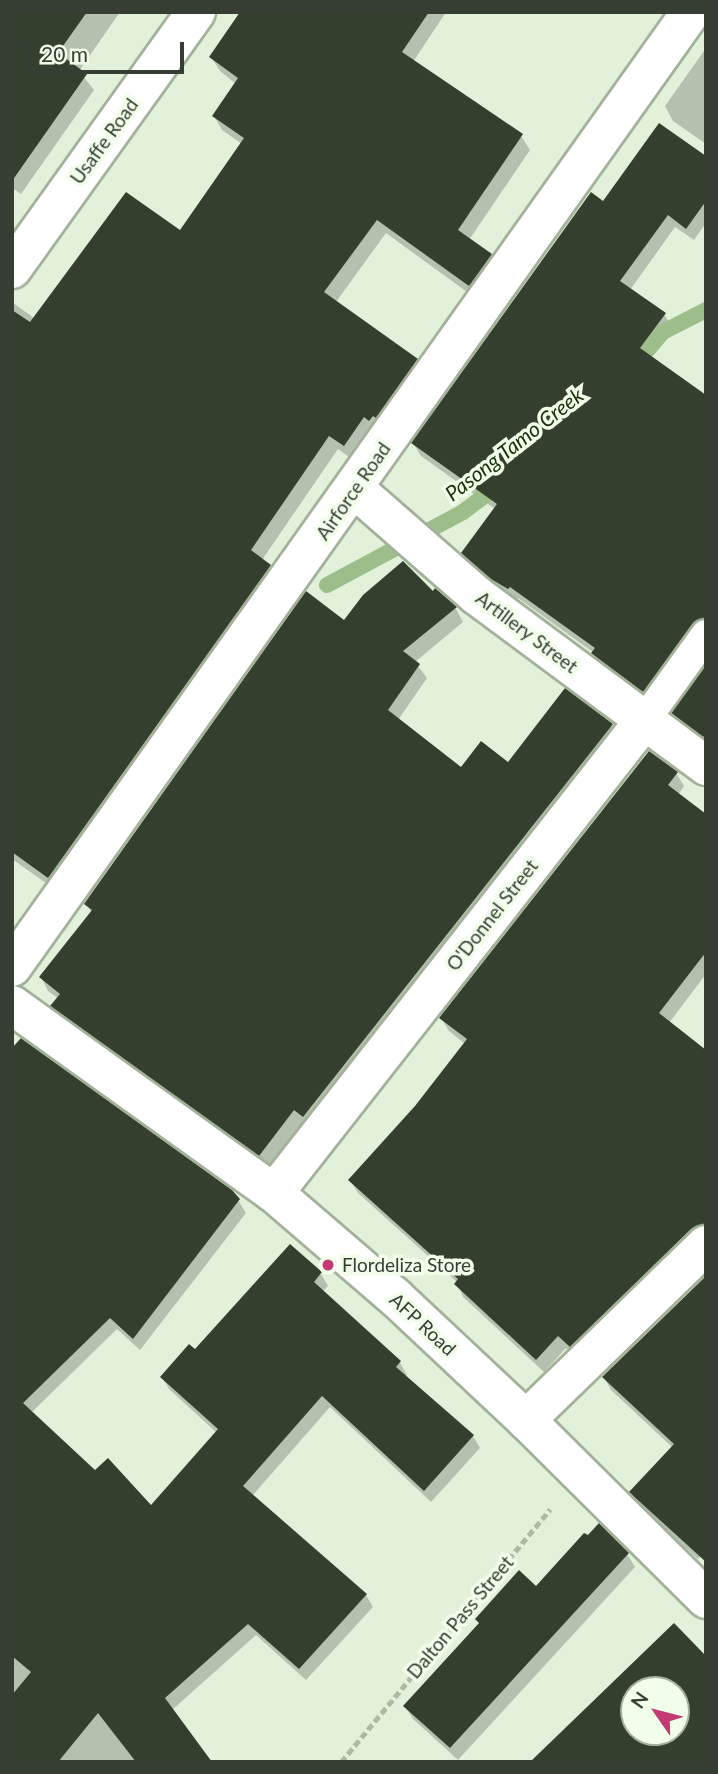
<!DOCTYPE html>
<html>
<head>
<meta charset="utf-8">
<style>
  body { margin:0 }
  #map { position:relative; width:718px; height:1774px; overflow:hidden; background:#e2f2da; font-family:Lato,sans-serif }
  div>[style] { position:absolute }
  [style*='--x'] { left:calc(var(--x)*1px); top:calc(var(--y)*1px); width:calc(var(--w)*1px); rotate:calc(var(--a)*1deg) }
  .shadow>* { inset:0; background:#0003 }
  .stream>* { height:16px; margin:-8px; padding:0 8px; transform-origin:8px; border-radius:8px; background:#9dbe8b }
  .building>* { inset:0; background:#34402d }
  .path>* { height:4.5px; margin-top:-2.25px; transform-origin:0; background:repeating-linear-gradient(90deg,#adbaa7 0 7px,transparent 0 10.5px) }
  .roads { filter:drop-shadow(2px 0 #a2b19a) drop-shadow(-2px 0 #a2b19a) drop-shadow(0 2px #a2b19a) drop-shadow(0 -2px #a2b19a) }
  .lane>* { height:30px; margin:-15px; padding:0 15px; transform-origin:15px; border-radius:15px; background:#fff }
  .street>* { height:38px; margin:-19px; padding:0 19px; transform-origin:19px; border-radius:19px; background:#fff }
  .secondary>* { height:38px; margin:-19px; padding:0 19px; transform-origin:19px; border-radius:19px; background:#fff }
  .dots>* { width:19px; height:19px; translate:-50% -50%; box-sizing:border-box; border:4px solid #f1feea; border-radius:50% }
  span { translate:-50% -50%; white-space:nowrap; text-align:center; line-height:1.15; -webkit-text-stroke:7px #f1feea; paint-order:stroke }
  .street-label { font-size:19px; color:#363d33 }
  .poi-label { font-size:19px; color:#363d33 }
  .left { translate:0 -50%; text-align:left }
  .water-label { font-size:21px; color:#1b310c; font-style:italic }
  .frame { position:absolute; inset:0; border:14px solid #363d33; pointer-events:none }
  .north { position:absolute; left:620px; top:1676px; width:70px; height:70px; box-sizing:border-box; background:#f1feea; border:2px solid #a6b1a1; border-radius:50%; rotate:305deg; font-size:19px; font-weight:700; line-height:28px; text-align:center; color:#363d33 }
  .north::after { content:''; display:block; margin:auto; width:24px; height:32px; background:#c33a75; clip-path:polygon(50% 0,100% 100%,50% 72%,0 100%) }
  .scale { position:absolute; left:28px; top:42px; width:156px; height:32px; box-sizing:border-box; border:4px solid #363d33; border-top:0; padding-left:9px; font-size:21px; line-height:24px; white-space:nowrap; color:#363d33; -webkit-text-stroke:5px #f1feea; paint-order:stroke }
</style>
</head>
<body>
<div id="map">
  <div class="shadow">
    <i style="clip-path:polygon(12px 12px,120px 12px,79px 71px,94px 90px,21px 194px,12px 188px)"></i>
    <i style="clip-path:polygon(240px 12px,446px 12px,413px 62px,521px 136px,530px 150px,469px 240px,491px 255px,499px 270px,478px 300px,386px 233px,336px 302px,416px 360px,425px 375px,353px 460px,338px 449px,262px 560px,270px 566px,278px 581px,57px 891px,12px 859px,12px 302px,34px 318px,181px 232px,242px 144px,222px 130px,214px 116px,236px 84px,220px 71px,211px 57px)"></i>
    <i style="clip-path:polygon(706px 48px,706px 144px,673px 121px,665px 106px)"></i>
    <i style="clip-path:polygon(706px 158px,706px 223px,694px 240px,675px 227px,630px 290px,664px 314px,672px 327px,650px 357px,673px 650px,680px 663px,651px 703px,601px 666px,594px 653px,518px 598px,515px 601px,499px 590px,471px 566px,463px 553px,495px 509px,421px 456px,413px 443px,604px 204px)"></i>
    <i style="clip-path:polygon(436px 591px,456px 609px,463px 622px,415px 662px,427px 678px,398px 720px,461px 770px,509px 764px,565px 691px,612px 726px,620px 739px,311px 1130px,303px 1123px,268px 1168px,60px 1019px,53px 1006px,59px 999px,48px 991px,41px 977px,92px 913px,86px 904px,344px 622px)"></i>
    <i style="clip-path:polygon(706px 673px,706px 745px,681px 726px,673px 713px)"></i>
    <i style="clip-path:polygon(676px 773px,684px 786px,678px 795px,706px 816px,706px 974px,669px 1023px,706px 1052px,706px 1238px,578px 1359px,566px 1348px,544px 1372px,463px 1297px,457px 1282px,358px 1193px,350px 1180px,416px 1107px,465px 1044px,449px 1031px,441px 1018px)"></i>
    <i style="clip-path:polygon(12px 1051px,238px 1200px,246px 1213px,140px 1350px,117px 1329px,31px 1413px,95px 1472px,151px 1508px,217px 1433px,169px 1389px,162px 1377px,195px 1351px,321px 1274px,328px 1286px,322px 1292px,400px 1363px,407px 1375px,405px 1377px,473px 1436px,480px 1448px,431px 1502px,330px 1407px,252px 1496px,366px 1595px,373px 1607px,306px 1680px,256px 1635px,172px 1710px,210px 1762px,12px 1762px)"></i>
    <i style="clip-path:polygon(706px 1278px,706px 1551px,698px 1559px,639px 1505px,631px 1492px,673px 1448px,611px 1390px,604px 1377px)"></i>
    <i style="clip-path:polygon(627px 1554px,635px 1567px,458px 1760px,413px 1719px,405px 1706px,480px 1625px,477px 1619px,536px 1588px)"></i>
  </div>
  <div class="stream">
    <i style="--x:632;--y:368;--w:48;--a:-49.3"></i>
    <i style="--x:663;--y:332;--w:48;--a:-27.1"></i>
    <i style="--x:327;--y:585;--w:154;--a:-28.2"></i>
    <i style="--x:463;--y:512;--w:46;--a:-37.1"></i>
  </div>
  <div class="building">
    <i style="clip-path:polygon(12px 12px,87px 12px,58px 53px,87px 74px,12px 181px)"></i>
    <i style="clip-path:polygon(240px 12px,429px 12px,402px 52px,523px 134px,458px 230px,492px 254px,469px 286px,377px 220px,324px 292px,418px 359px,376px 418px,373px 416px,369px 421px,364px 417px,344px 446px,329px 436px,251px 550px,271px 565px,48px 878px,12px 852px,12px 310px,30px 322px,126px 192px,180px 230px,244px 138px,212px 116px,238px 78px,209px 57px)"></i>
    <i style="clip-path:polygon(659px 123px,706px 156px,706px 201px,686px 229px,668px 215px,620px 281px,666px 313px,640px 348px,706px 395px,706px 618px,692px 625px,643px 692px,591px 653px,595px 648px,510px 587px,508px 589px,491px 579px,461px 553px,497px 504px,411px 443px,591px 192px,603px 201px)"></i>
    <i style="clip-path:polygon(403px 561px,433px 591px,435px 588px,457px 607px,403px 651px,420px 664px,388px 710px,461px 767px,481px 741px,508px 762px,565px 688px,613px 724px,303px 1117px,294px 1110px,259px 1156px,50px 1006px,60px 994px,39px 977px,92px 910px,84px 904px,306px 591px,344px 620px,363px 595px)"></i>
    <i style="clip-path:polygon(706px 665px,706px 734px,703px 737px,671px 713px)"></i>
    <i style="clip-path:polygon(649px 751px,678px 772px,668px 785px,706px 814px,706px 952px,659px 1013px,706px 1050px,706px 1224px,691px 1229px,570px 1347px,558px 1336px,536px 1360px,454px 1284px,458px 1279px,348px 1180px,415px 1106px,467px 1039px,439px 1018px)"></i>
    <i style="clip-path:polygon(21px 1038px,232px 1190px,240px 1199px,133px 1339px,110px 1318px,23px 1403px,95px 1470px,108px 1458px,151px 1505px,218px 1429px,160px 1377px,189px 1344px,195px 1349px,290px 1244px,322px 1272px,314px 1282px,401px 1361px,396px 1367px,474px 1435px,424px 1491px,322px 1396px,243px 1486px,367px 1594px,299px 1669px,248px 1624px,165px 1698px,212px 1762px,136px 1762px,98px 1713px,58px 1762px,12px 1762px,12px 1695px,31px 1672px,12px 1656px,12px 1048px)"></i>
    <i style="clip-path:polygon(706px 1276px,706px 1562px,629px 1492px,674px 1444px,602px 1377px)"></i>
    <i style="clip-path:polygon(599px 1523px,629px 1553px,450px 1748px,403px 1706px,479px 1623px,475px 1619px,519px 1570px,536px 1586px,584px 1533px,588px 1535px)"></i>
    <i style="clip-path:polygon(evenodd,674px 1623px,706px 1656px,706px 1762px,530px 1762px,674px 1623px,634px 1690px,676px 1690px,676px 1732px,634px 1732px,634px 1690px)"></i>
  </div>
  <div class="path">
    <i style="--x:341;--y:1762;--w:328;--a:-50.4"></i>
  </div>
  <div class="roads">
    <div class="lane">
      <i style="--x:644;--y:721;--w:106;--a:-54.2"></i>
    </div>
    <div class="street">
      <i style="--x:12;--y:269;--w:316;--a:-54.4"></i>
      <i style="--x:355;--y:489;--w:161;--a:41.2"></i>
      <i style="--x:476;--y:595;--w:287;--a:36.6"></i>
      <i style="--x:12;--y:967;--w:1172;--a:-54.59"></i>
      <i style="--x:274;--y:1193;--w:600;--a:-51.91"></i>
      <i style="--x:526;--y:1420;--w:251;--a:-44.2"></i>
    </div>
    <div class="secondary">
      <i style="--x:12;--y:1005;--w:322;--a:35.7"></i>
      <i style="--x:274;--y:1193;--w:160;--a:40.7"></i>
      <i style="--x:395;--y:1297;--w:180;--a:43.2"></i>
      <i style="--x:526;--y:1420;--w:254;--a:44.8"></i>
    </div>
  </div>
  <div class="dots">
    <i style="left:328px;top:1265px;background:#c33a75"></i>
  </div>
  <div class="street-label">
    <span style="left:104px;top:141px;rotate:-54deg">Usaffe Road</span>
    <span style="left:353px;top:491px;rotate:-55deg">Airforce Road</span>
    <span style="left:527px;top:632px;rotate:37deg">Artillery Street</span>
    <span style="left:492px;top:915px;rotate:-52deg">O'Donnel Street</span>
    <span style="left:423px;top:1324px;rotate:43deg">AFP Road</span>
    <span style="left:460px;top:1617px;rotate:-50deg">Dalton Pass Street</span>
  </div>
  <div class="poi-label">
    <span class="left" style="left:342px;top:1265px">Flordeliza Store</span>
  </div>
  <div class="water-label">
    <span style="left:514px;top:444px;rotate:-38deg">Pasong Tamo Creek</span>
  </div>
  <div class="frame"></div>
  <div class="north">N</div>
  <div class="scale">20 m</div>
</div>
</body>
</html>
